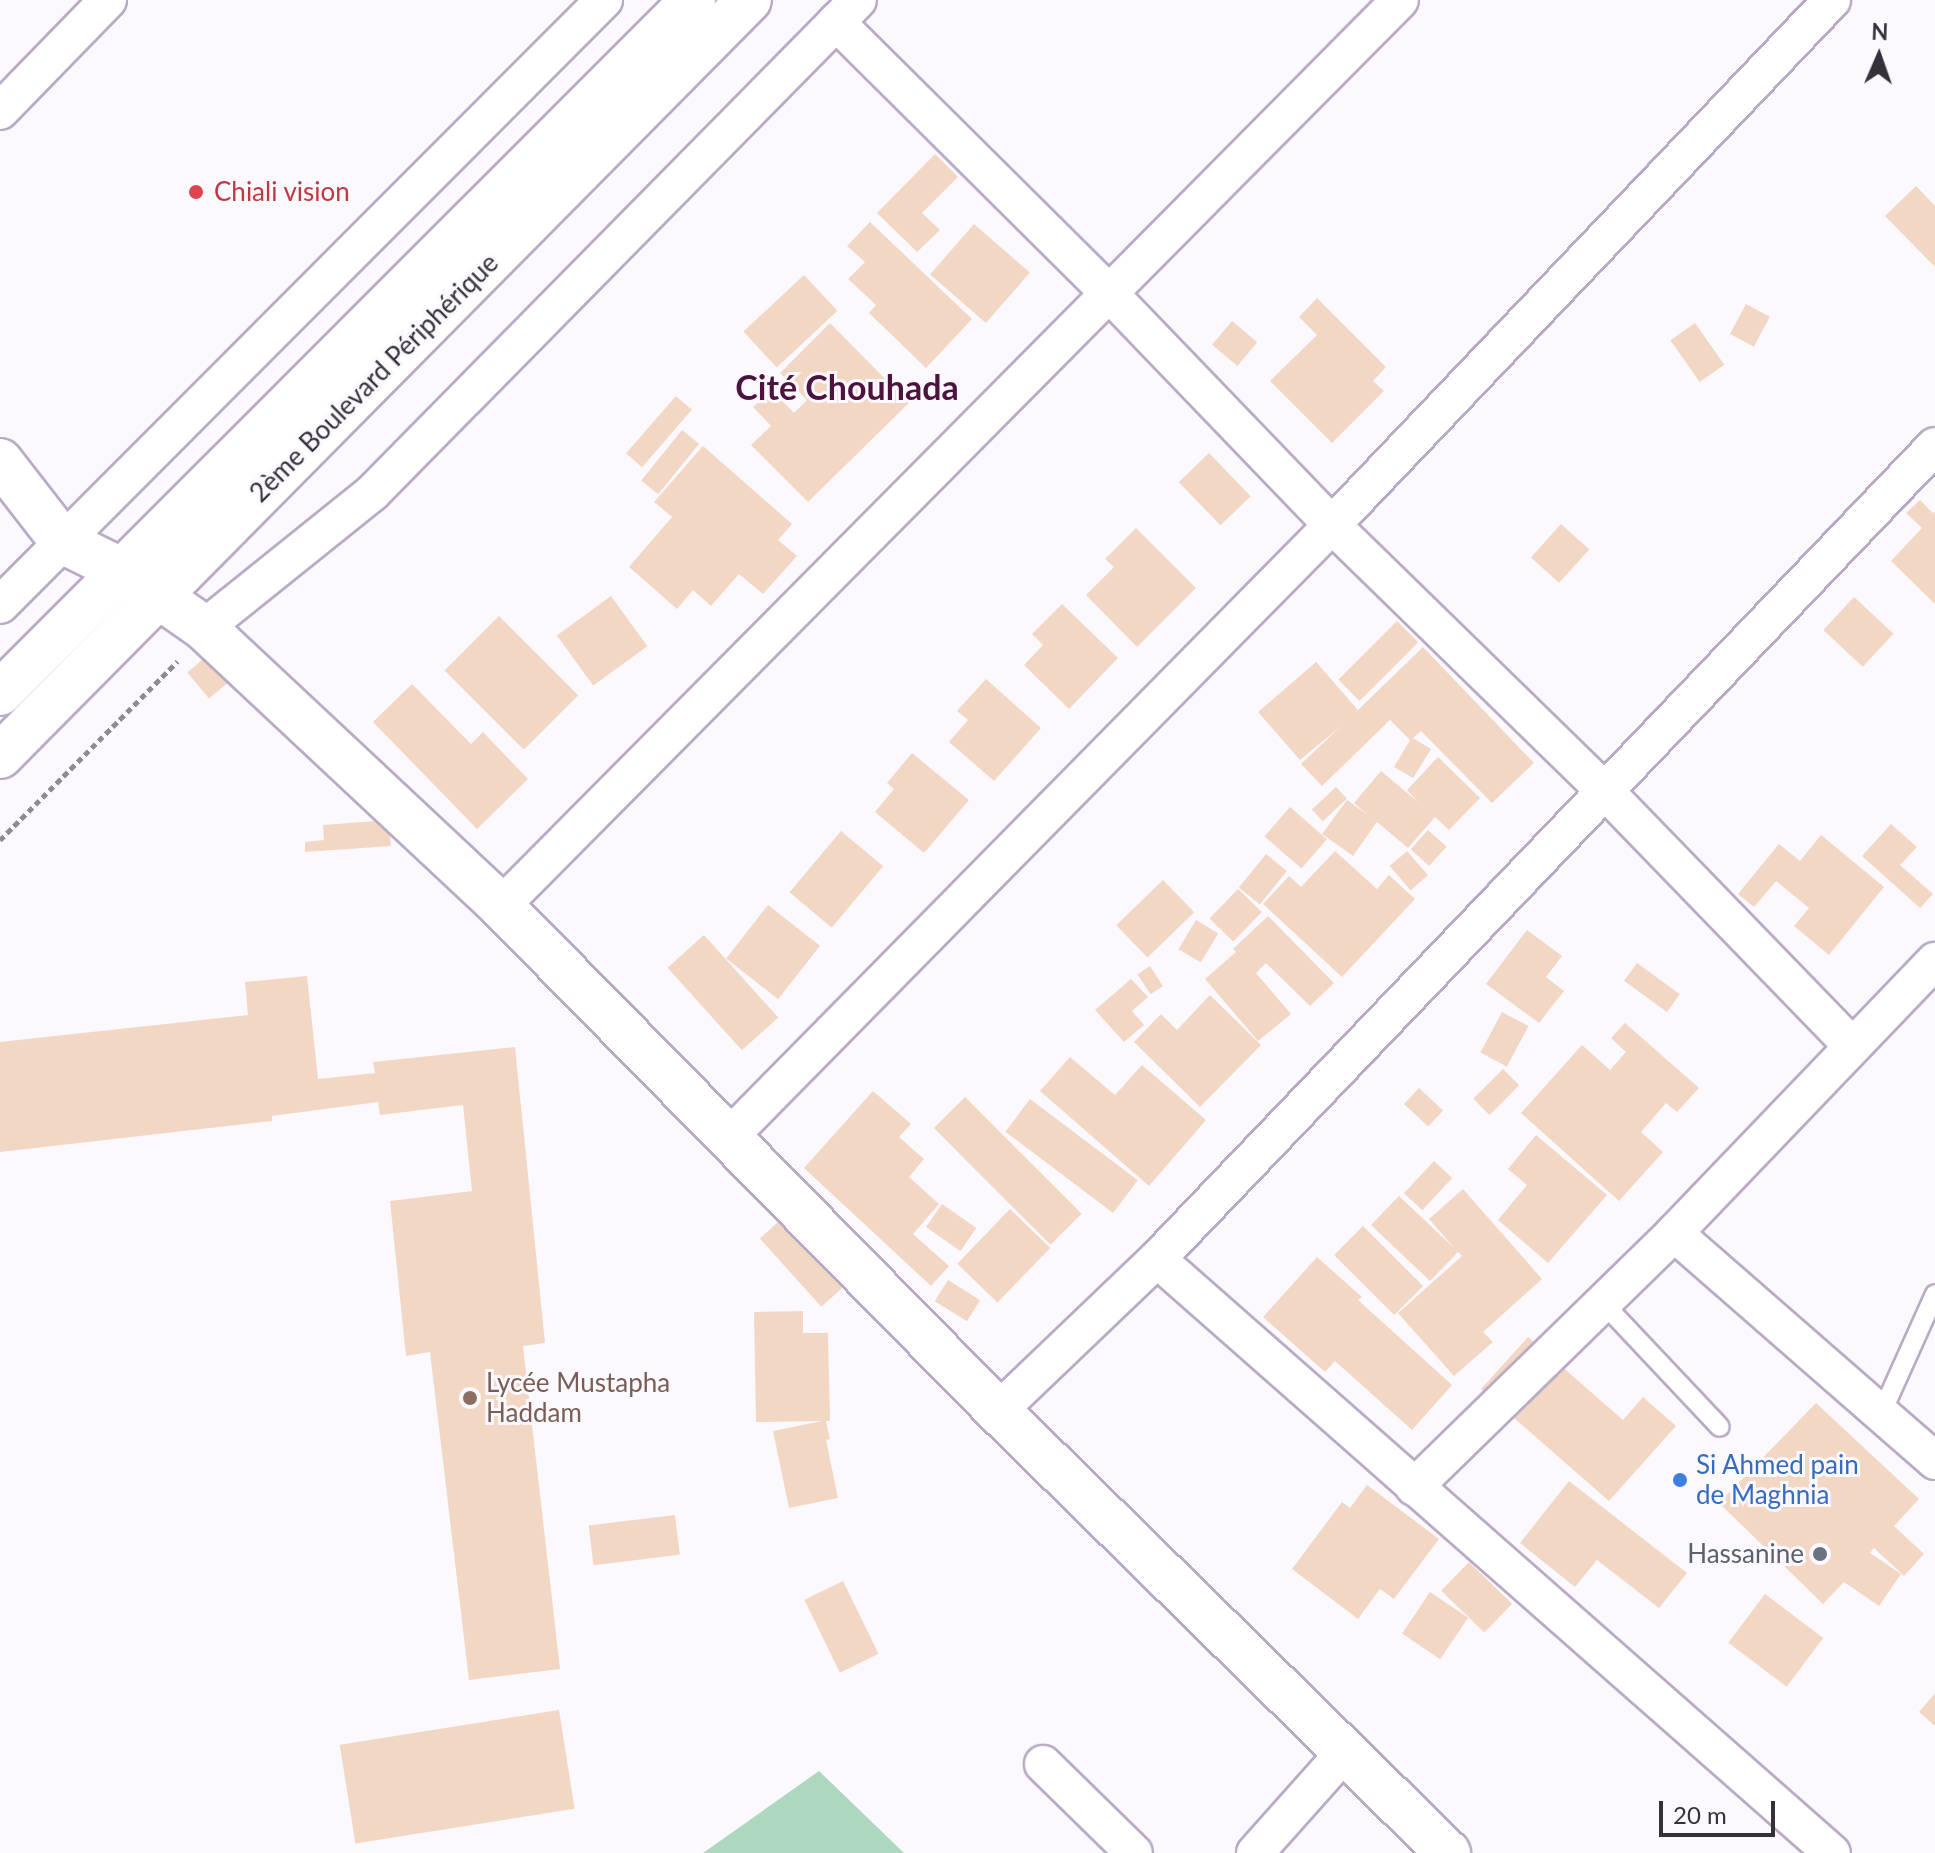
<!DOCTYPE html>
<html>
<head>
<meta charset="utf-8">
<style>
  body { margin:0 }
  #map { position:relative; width:1935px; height:1853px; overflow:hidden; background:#fbf8fe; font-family:Lato,sans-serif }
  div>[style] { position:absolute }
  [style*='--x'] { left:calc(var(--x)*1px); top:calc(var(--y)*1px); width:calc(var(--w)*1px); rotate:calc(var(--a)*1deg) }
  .green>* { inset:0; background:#add7bf }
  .building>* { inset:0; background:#f2d8c4; transform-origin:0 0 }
  .path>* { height:5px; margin-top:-2.5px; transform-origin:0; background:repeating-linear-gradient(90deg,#8f8a93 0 6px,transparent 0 10px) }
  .roads { filter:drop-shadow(2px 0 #b9abc5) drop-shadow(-2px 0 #b9abc5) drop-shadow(0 2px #b9abc5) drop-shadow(0 -2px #b9abc5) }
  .service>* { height:18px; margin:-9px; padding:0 9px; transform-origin:9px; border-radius:9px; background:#fff }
  .minor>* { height:36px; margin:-18px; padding:0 18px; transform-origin:18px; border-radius:18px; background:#fff }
  .tertiary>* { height:44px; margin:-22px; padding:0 22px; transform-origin:22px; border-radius:22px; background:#fff }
  .primary>* { height:44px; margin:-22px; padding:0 22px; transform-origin:22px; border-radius:22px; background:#fff }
  .dots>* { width:22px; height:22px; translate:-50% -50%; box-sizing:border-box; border:4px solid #fbf8fe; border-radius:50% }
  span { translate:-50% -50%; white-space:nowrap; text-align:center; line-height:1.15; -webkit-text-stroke:6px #fbf8fe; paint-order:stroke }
  .health-label { font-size:26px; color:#be3a42 }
  .left { translate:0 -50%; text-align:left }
  .street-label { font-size:26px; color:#36303b }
  .education-label { font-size:26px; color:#785e54 }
  .shop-label { font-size:26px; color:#366cbe }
  .worship-label { font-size:26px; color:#5b616d }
  .right { translate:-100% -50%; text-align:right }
  .district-label { font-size:34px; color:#4b133e; font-weight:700 }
  .north { position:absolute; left:1839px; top:16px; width:80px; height:80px; -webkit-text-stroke:6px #fbf8fe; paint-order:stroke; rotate:2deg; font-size:22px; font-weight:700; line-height:32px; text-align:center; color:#36303b }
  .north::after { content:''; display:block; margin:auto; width:28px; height:36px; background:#36303b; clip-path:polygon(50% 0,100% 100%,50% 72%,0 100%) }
  .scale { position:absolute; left:1659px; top:1801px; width:116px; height:36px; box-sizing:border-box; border:4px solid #36303b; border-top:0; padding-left:10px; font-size:24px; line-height:28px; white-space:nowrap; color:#36303b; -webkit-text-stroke:6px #fbf8fe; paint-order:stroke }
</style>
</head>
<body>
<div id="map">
  <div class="green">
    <i style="clip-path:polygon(819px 1771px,904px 1853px,703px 1853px)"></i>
  </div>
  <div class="building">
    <i style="clip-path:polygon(935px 154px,958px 177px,922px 213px,940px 230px,917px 252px,877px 213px)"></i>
    <i style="clip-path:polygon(1916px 186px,1935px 206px,1935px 267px,1885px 216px)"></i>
    <i style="clip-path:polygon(870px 222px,972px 319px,926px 368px,869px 313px,876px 305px,848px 279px,865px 262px,847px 246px)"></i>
    <i style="left:974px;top:224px;width:74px;height:67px;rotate:41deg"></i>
    <i style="left:804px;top:275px;width:49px;height:83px;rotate:47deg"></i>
    <i style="clip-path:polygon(1317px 298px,1386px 367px,1373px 381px,1384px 391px,1332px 443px,1270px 381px,1317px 335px,1299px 317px)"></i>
    <i style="left:1746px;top:304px;width:27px;height:34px;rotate:28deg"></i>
    <i style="left:1232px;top:321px;width:33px;height:31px;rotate:40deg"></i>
    <i style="clip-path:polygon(830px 323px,909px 403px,808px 502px,751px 445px,771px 426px,753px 407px,772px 390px,794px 413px,807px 400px,780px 373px)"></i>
    <i style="left:1695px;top:323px;width:51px;height:30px;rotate:55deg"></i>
    <i style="left:676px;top:396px;width:21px;height:76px;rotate:41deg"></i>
    <i style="left:682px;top:430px;width:22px;height:65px;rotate:39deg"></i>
    <i style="clip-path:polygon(703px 446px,792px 524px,778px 540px,797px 556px,763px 594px,739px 574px,711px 606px,693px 590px,677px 609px,629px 567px,672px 517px,654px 502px)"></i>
    <i style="left:1209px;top:453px;width:60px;height:42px;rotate:46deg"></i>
    <i style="clip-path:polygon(1920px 500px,1933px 513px,1935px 511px,1935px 604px,1891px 561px,1922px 528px,1906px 513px)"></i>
    <i style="left:1561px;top:524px;width:38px;height:45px;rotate:42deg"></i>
    <i style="clip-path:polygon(1136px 528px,1196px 588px,1137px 647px,1086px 595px,1114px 567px,1105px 559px)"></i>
    <i style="left:611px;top:596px;width:62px;height:67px;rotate:54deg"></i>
    <i style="left:1854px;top:597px;width:54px;height:45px;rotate:43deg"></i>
    <i style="clip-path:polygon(1062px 604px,1118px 658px,1069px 709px,1024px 665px,1043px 645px,1032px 634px)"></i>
    <i style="left:499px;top:616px;width:112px;height:77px;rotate:45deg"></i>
    <i style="left:1397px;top:621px;width:30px;height:83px;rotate:45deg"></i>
    <i style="clip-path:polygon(1423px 647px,1534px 763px,1492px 803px,1421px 731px,1413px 738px,1431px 749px,1413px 778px,1394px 767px,1410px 740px,1390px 720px,1322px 786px,1301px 764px,1341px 726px,1300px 760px,1258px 712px,1316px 662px,1358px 710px)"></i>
    <i style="left:214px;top:650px;width:34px;height:35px;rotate:50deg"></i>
    <i style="clip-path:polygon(986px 679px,1041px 728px,994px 781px,949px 742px,968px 720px,957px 711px)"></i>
    <i style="clip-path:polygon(412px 684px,471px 744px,483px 732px,528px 779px,477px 829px,373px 722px)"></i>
    <i style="clip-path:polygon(912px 753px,969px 800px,924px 853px,875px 812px,894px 789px,887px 783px)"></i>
    <i style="clip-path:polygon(1438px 757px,1480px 798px,1449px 830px,1435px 817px,1408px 848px,1377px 822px,1353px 856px,1322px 834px,1347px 800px,1368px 815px,1354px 803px,1381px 771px,1418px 802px,1407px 790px)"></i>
    <i style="left:1336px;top:787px;width:16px;height:33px;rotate:47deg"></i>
    <i style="left:1290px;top:807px;width:49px;height:39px;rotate:41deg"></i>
    <i style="clip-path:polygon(389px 820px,391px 846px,305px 852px,305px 842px,324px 840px,323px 825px)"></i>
    <i style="clip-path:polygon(1891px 824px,1917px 847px,1900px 865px,1933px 894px,1920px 908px,1862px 856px)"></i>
    <i style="left:1428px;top:830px;width:25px;height:26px;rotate:42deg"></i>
    <i style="left:841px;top:831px;width:55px;height:80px;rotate:40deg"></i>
    <i style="clip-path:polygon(1821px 835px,1884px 887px,1829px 955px,1794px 926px,1809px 908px,1776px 881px,1754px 907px,1738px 894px,1779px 844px,1800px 861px)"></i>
    <i style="clip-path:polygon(1335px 851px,1377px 889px,1389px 875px,1415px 899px,1342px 977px,1263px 904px,1289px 876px,1301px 887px)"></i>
    <i style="left:1407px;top:851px;width:32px;height:23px;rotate:49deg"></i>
    <i style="left:1266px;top:854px;width:27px;height:43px;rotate:39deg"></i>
    <i style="left:1163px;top:880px;width:45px;height:65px;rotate:46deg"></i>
    <i style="left:1238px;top:889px;width:33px;height:41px;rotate:44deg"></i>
    <i style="left:768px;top:905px;width:66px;height:68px;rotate:38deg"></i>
    <i style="clip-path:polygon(1268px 916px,1334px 983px,1310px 1006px,1266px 963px,1256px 973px,1291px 1014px,1258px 1041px,1205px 979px,1236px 952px,1233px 949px)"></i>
    <i style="left:1196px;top:920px;width:26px;height:34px;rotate:31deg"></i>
    <i style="clip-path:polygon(1527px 930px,1562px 956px,1546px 977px,1564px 991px,1539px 1023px,1486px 984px)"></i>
    <i style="left:704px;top:935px;width:111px;height:49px;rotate:48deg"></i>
    <i style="left:1637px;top:963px;width:53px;height:22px;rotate:36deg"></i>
    <i style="left:1150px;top:966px;width:24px;height:15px;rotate:57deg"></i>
    <i style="clip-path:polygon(307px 976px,318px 1079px,375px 1073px,373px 1062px,515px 1047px,545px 1343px,523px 1346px,560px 1669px,469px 1680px,430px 1352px,406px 1356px,390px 1201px,472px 1191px,463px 1105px,380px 1115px,378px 1102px,272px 1116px,272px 1121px,0 1152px,0 1042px,248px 1015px,245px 982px)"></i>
    <i style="clip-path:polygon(1131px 979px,1148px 997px,1132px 1011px,1144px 1025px,1124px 1042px,1095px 1010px)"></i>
    <i style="clip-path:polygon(1210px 995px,1261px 1045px,1200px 1107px,1134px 1042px,1161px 1014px,1177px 1030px)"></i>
    <i style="left:1502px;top:1012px;width:30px;height:46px;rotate:28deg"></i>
    <i style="clip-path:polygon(1625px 1023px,1699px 1088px,1677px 1112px,1666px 1103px,1641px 1132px,1663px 1152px,1619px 1201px,1521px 1113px,1582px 1045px,1610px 1070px,1626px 1052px,1611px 1038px)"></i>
    <i style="clip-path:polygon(1070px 1057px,1115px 1095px,1142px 1065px,1206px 1120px,1149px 1186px,1040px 1091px)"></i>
    <i style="left:1503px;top:1069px;width:23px;height:42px;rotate:45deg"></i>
    <i style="left:1419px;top:1088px;width:33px;height:22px;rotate:43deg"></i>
    <i style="clip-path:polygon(873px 1091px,911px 1124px,899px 1137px,924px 1159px,909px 1177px,939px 1204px,913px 1234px,949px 1266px,931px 1286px,804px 1168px)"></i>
    <i style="left:965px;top:1097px;width:165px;height:44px;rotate:45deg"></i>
    <i style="left:1030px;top:1099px;width:135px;height:41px;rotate:37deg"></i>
    <i style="clip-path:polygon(1536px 1135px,1607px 1195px,1548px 1263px,1498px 1220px,1527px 1185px,1508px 1169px)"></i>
    <i style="left:1434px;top:1161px;width:25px;height:44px;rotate:43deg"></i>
    <i style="clip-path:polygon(1463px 1189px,1542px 1279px,1483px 1332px,1493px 1342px,1454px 1376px,1398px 1313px,1462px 1256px,1458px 1252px,1430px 1281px,1371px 1225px,1399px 1196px,1454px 1248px,1429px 1219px)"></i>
    <i style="left:942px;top:1204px;width:42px;height:28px;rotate:35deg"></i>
    <i style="left:1010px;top:1209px;width:56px;height:76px;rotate:44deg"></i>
    <i style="left:788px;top:1213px;width:92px;height:38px;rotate:48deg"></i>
    <i style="left:1363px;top:1226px;width:85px;height:41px;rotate:45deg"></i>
    <i style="clip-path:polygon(1317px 1257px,1362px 1297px,1358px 1300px,1452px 1385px,1412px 1430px,1335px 1361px,1325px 1372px,1263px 1317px)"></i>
    <i style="left:948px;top:1280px;width:38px;height:25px;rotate:32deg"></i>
    <i style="clip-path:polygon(803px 1311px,803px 1333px,828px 1333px,830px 1421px,826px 1421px,830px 1439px,826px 1440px,838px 1498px,789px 1508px,773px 1431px,822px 1421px,756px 1422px,754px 1312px)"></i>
    <i style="clip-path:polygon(1528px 1337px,1623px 1420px,1643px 1397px,1676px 1426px,1609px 1501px,1481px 1389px)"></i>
    <i style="clip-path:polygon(1816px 1403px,1919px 1499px,1894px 1526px,1924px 1554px,1904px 1576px,1874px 1548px,1870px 1553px,1901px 1574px,1879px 1606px,1844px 1582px,1823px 1604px,1719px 1503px)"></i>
    <i style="clip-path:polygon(1569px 1481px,1687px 1573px,1659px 1608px,1597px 1560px,1575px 1587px,1520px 1543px)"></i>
    <i style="clip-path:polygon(1367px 1485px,1439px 1539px,1394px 1599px,1380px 1589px,1358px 1619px,1292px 1569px,1342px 1502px,1350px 1508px)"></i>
    <i style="left:675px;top:1515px;width:40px;height:87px;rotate:83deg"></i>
    <i style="left:1469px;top:1562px;width:60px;height:40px;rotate:44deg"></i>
    <i style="left:843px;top:1581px;width:81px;height:43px;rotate:64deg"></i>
    <i style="left:1430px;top:1592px;width:46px;height:50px;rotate:34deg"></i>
    <i style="left:1765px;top:1594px;width:73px;height:61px;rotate:37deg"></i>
    <i style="clip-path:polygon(1935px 1693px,1935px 1726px,1919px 1712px)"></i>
    <i style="left:559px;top:1710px;width:100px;height:222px;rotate:81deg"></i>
  </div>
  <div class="path">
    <i style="--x:0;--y:840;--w:252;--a:-45.2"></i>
  </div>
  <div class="roads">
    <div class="service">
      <i style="--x:1603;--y:1303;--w:170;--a:46.7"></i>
      <i style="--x:1882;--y:1412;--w:129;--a:-65.8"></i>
    </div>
    <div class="minor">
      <i style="--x:836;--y:22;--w:382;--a:44.8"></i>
      <i style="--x:1107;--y:291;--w:325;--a:46.1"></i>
      <i style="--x:1332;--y:525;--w:380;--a:44.3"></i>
      <i style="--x:1604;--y:790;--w:356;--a:45.9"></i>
      <i style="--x:0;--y:111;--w:155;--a:-45.8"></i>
      <i style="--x:0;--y:605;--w:855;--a:-45.05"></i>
      <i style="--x:204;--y:628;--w:216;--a:-38.8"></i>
      <i style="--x:372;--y:493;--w:692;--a:-45.41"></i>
      <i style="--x:501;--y:906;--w:1276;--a:-45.22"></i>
      <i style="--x:727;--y:1139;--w:862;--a:-45.42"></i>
      <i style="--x:1332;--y:525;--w:725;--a:-46.4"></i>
      <i style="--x:1674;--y:1233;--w:347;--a:41.1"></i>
      <i style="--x:1157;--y:1259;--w:899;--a:41.35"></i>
      <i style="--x:998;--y:1411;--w:220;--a:-43.7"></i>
      <i style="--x:1157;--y:1259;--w:1125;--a:-46.26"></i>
      <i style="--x:1414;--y:1487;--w:363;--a:-44.3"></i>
      <i style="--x:1674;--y:1233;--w:377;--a:-46.2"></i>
      <i style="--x:1043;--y:1764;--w:127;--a:44.4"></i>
      <i style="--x:1255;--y:1853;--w:135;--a:-48.3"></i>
    </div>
    <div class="tertiary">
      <i style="--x:0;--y:461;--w:101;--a:52.2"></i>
      <i style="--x:62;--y:541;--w:66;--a:26.2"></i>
      <i style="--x:121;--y:570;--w:101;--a:34.9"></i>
      <i style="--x:204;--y:628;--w:407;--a:43.1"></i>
      <i style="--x:501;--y:906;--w:709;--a:45.46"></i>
      <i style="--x:998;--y:1411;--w:631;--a:44.49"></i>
    </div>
    <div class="primary">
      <i style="--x:0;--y:693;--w:980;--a:-45"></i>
      <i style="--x:0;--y:756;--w:1064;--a:-45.27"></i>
    </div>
  </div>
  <div class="dots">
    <i style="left:196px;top:192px;background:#e0444e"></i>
    <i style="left:470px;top:1398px;background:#8d6e63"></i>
    <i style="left:1680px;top:1480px;background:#3f7fe0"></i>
    <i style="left:1820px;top:1554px;background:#6b7280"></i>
  </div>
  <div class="health-label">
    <span class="left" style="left:214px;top:192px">Chiali vision</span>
  </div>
  <div class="street-label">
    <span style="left:374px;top:378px;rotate:-45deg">2ème Boulevard Périphérique</span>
  </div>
  <div class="education-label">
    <span class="left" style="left:486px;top:1398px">Lycée Mustapha<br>Haddam</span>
  </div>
  <div class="shop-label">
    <span class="left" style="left:1696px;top:1480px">Si Ahmed pain<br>de Maghnia</span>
  </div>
  <div class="worship-label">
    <span class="right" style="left:1804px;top:1554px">Hassanine</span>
  </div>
  <div class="district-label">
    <span style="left:847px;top:387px">Cité Chouhada</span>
  </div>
  <div class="north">N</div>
  <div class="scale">20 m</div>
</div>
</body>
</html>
